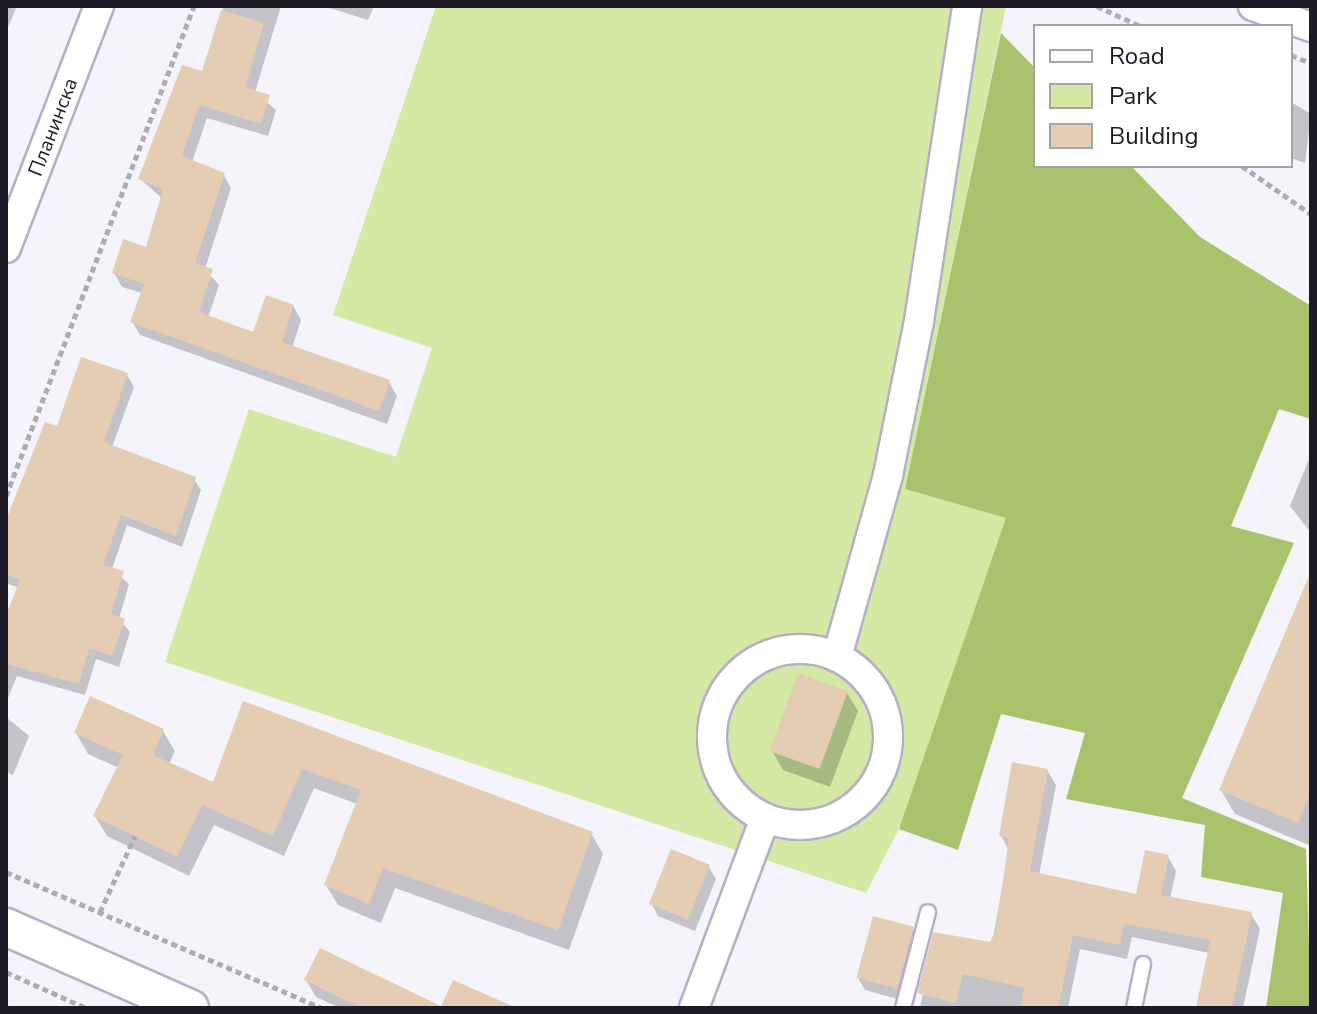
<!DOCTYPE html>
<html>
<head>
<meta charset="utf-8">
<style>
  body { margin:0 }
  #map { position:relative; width:1317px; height:1014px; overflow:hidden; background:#f5f4fa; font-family:"Nunito Sans",sans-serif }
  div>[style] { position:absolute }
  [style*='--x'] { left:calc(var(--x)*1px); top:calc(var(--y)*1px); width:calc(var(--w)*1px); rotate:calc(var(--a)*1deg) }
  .green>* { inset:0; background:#d3e9a4 }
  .forest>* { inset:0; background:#a8c36b }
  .shadow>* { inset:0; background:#0003 }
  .building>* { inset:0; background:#e5cdb3; transform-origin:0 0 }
  .path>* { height:5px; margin-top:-2.5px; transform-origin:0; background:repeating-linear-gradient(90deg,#adabb3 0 6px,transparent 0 10px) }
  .roads { filter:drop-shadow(2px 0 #b6adcb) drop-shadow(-2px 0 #b6adcb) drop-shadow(0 2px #b6adcb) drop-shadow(0 -2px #b6adcb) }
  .service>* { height:14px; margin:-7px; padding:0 7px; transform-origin:7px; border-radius:7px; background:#fff }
  .minor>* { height:28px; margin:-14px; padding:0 14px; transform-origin:14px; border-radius:14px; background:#fff }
  .minor>.ring { margin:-14px; padding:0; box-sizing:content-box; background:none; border:28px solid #fff; border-radius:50% }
  .tertiary>* { height:36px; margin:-18px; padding:0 18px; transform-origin:18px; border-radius:18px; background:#fff }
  span { translate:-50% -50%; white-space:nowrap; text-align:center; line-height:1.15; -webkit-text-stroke:7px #fff; paint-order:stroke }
  .street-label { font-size:20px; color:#1d1a25 }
  .frame { position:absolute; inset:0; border:8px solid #1d1a25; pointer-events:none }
  .legend { position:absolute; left:1033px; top:24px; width:260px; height:144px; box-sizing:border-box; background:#fff; border:2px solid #a5a3a8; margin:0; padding:10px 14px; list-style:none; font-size:24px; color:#1d1a25 }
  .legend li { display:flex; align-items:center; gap:16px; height:40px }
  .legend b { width:40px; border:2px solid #a5a3a8 }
</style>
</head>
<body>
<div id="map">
  <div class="green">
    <i style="clip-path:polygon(436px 6px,1006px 6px,905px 489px,1007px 518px,899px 829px,866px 893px,165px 662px,249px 409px,396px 457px,432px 348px,333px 315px)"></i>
  </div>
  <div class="forest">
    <i style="clip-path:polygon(1001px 33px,1035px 68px,1035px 166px,1131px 166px,1200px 237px,1311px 306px,1311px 419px,1279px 409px,1231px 526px,1294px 543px,1182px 798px,1306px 849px,1311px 1008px,1266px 1008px,1283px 893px,1201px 877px,1205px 825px,1066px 799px,1085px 733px,1001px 714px,958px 850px,899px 829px,1006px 518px,905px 489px)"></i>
  </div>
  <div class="shadow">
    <i style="clip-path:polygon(6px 6px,17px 6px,6px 32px)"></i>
    <i style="clip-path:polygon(224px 6px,281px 6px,255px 92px,276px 110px,268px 136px,207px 118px,192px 162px,223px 174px,231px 188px,205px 269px,219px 285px,208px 318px,255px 334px,293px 306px,301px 320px,292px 348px,389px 382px,397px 396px,387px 424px,140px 335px,132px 321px,142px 293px,122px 287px,114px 273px,148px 249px,162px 198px,140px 179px,203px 74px)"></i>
    <i style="clip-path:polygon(323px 6px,374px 6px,368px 20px)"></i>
    <i style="clip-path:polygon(1291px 102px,1311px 114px,1305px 163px,1291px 158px)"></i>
    <i style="clip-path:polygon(127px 375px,134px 387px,112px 447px,194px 479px,201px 490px,182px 547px,127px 525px,112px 569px,129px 584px,119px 619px,130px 632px,119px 667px,96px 659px,85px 695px,17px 676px,6px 703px,6px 621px,19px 588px,6px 583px,6px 527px,58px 429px)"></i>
    <i style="clip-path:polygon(1311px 454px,1311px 533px,1290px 506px)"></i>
    <i style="clip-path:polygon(1311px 576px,1311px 846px,1235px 814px,1221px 790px)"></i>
    <i style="clip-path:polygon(847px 693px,858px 711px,830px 787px,783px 770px,772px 751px)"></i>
    <i style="clip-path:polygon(244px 704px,591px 833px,603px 854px,569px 950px,395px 888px,381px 923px,338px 905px,326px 885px,357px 804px,314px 788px,284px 856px,214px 825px,189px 876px,107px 836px,95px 816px,119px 768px,88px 754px,76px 733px,163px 731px,175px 751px,169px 764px,214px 784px)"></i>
    <i style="clip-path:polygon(6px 717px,29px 736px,13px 775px,6px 772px)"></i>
    <i style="clip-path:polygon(1047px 770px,1056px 785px,1039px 875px,1137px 896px,1168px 857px,1176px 871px,1170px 899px,1251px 914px,1260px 929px,1243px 1008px,1198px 1008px,1209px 953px,1132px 937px,1127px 959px,1080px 949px,1068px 1008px,920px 1008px,935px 935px,992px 944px,1009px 850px,1001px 836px)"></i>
    <i style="clip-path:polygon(709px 867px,716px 879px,695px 931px,658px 916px,651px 903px)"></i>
    <i style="clip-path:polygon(912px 929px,920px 941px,904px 1001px,865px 990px,858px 978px)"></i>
    <i style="clip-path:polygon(306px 980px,440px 1008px,340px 1008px,316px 997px)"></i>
  </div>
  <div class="building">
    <i style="clip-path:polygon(221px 10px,264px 23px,245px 87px,270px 95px,261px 124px,199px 105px,182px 156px,225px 173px,195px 263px,213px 269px,199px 312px,253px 332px,266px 295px,294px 305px,282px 342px,390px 380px,379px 411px,130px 322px,144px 284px,112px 273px,123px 239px,146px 247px,163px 189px,138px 179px,182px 65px,202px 71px)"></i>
    <i style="clip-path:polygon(81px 357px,128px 373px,104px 442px,196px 477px,176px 536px,121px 515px,103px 565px,124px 571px,111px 614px,125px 619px,112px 656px,89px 648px,79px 684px,6px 664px,6px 615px,20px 580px,6px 574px,6px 520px,45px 422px,57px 426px)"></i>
    <i style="clip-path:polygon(1311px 571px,1311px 791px,1298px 823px,1219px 790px)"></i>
    <i style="left:798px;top:673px;width:53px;height:83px;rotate:20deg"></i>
    <i style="clip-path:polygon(90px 696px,164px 729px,153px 755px,213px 782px,243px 701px,593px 832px,558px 930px,383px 868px,369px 904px,324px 885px,361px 790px,302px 769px,273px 836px,202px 805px,177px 857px,93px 816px,123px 755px,74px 733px)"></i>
    <i style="clip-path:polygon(1012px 762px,1048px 769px,1030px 871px,1136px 894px,1145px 850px,1169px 855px,1161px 895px,1252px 912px,1232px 1008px,1196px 1008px,1210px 940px,1124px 924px,1120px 945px,1073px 935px,1058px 1008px,1020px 1008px,1024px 988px,963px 974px,956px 1003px,917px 993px,933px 932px,990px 942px,996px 930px,1009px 838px,999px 836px)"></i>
    <i style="left:671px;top:849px;width:42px;height:59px;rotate:22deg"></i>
    <i style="left:873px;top:916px;width:42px;height:64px;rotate:15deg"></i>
    <i style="clip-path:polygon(320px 948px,441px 1006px,453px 980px,517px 1008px,362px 1008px,304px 980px)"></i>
  </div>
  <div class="path">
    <i style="--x:1097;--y:6;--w:47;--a:24.9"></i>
    <i style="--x:1291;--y:55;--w:22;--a:22"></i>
    <i style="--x:1242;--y:166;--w:84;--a:34.8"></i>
    <i style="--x:6;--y:496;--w:525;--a:-69.01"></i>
    <i style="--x:6;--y:872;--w:344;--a:23.3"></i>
    <i style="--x:100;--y:912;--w:84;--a:-65.3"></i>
    <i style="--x:6;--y:972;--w:88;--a:24.2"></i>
  </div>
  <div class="roads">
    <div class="service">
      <i style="--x:903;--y:1008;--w:99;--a:-75.4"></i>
      <i style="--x:1134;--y:1008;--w:45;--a:-78.4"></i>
    </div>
    <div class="minor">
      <i style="--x:1253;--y:6;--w:62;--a:19.9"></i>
      <i style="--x:6;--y:248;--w:259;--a:-69"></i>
      <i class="ring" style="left:712px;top:649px;width:148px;height:148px"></i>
      <i style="--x:837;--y:657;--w:189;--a:-74.3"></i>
      <i style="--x:888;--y:475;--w:157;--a:-78.6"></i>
      <i style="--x:919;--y:321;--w:319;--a:-81.3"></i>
      <i style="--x:694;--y:1008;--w:203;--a:-69.5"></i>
    </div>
    <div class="tertiary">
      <i style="--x:6;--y:927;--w:201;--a:23.8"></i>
    </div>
  </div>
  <div class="street-label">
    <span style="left:53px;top:127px;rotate:-69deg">Планинска</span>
  </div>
  <div class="frame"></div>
  <ul class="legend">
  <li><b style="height:10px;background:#fff"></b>Road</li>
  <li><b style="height:22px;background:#d3e9a4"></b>Park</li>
  <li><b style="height:22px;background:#e5cdb3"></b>Building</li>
  </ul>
</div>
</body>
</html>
